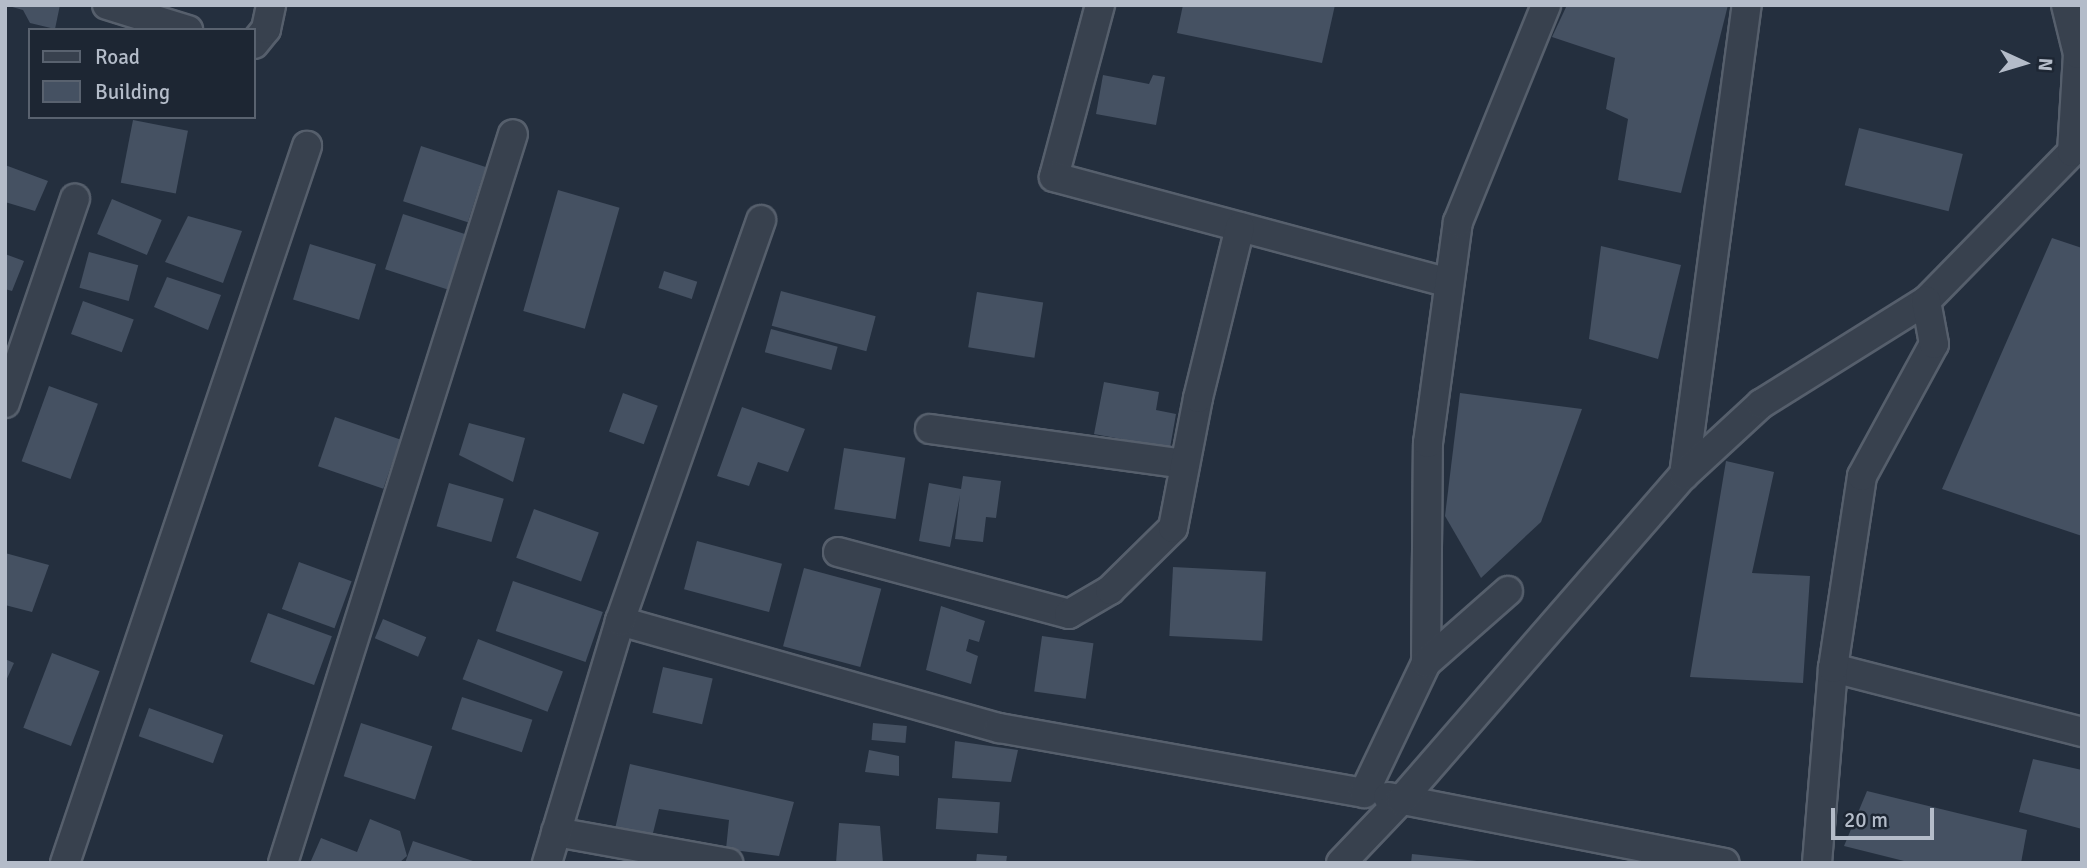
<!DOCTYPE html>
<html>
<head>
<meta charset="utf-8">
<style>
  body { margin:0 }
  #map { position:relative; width:2087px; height:868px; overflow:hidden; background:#242f3e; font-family:Signika,sans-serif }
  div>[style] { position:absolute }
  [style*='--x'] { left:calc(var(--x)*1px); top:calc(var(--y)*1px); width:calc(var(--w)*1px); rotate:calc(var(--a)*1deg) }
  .building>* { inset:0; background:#455162; transform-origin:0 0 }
  .roads { filter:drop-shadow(2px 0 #565f6c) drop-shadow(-2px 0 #565f6c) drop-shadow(0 2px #565f6c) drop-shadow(0 -2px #565f6c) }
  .street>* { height:28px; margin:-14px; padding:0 14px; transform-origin:14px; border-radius:14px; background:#38414e }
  span { translate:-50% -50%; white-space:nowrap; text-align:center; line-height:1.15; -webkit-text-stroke:5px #1d2633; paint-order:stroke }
  .frame { position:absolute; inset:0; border:7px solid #b4bcc9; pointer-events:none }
  .legend { position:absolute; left:28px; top:28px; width:228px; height:91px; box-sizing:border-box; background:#1d2633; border:2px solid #59626f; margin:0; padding:9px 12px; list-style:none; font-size:21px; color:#b4bcc9 }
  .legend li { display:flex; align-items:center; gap:14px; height:35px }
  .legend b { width:35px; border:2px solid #59626f }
  .north { position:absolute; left:1989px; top:28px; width:70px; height:70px; -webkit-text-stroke:5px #1d2633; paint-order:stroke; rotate:94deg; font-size:19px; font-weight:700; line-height:28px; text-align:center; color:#b4bcc9 }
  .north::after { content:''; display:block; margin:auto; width:24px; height:32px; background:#b4bcc9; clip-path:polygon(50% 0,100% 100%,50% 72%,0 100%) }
  .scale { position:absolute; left:1831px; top:808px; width:103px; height:32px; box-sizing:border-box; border:4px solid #b4bcc9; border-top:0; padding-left:9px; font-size:21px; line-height:24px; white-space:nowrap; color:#b4bcc9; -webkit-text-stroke:5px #1d2633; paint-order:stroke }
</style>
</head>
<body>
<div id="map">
  <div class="building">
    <i style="clip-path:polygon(5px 5px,60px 5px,55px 29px,30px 23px,23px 10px)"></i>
    <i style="clip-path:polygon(1183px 5px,1335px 5px,1322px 63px,1177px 33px)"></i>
    <i style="clip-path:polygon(1567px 5px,1728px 5px,1681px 193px,1618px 180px,1628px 119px,1606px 109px,1615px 58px,1552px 37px)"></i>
    <i style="clip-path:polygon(1103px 75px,1149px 84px,1153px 75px,1165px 77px,1156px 125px,1096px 114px)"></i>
    <i style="left:133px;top:120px;width:56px;height:64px;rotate:11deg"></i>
    <i style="left:1859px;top:128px;width:107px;height:59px;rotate:14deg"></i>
    <i style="left:421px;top:146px;width:68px;height:58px;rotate:18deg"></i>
    <i style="clip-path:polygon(5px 165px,48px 181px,35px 211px,5px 202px)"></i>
    <i style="left:558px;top:190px;width:64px;height:126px;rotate:16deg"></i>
    <i style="left:112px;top:199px;width:54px;height:38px;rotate:23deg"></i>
    <i style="left:403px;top:214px;width:69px;height:58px;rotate:18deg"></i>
    <i style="clip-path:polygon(188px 216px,242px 231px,223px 283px,165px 262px)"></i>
    <i style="clip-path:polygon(2052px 238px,2082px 248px,2082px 536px,1942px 489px)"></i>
    <i style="left:310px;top:244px;width:69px;height:58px;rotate:17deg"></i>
    <i style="clip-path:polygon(1601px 246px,1681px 265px,1658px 359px,1589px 339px)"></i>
    <i style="left:89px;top:252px;width:51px;height:37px;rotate:15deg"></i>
    <i style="clip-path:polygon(5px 254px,24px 261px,12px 291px,5px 289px)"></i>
    <i style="left:664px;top:271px;width:35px;height:18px;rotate:18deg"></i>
    <i style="clip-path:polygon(167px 277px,221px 295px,208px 330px,154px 307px)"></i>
    <i style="left:781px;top:291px;width:98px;height:36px;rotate:15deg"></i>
    <i style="left:977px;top:292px;width:67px;height:56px;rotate:9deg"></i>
    <i style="left:83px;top:301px;width:54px;height:35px;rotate:20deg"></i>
    <i style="left:771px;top:329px;width:69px;height:24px;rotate:15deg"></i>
    <i style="clip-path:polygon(1104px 382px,1159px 392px,1156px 410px,1176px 414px,1170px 448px,1094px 434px)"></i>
    <i style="left:49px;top:386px;width:52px;height:80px;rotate:20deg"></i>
    <i style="left:623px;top:393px;width:37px;height:41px;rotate:20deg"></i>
    <i style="clip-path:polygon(1460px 393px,1582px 409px,1541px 522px,1481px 578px,1445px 516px)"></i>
    <i style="clip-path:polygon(742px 407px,805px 429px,788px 472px,758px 462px,749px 486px,717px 476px)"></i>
    <i style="left:335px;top:417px;width:69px;height:52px;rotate:19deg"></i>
    <i style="clip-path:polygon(469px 423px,525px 438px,513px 482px,459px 455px)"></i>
    <i style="left:844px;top:448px;width:62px;height:62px;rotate:9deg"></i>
    <i style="clip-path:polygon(1726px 461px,1774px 472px,1752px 573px,1810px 576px,1803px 683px,1690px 677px)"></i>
    <i style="clip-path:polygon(963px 476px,1001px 481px,996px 518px,986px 517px,983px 542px,955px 539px,960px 495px,950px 547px,919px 541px,929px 483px,961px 489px)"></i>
    <i style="left:449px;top:483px;width:57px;height:45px;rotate:16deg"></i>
    <i style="left:534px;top:509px;width:69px;height:52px;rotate:20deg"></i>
    <i style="left:697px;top:541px;width:88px;height:50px;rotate:15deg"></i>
    <i style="clip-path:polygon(5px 553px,49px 565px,32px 612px,5px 605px)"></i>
    <i style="left:299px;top:562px;width:56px;height:50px;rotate:20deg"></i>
    <i style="left:1173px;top:567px;width:93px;height:69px;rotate:3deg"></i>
    <i style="left:804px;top:568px;width:80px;height:81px;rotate:15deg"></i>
    <i style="left:513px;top:581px;width:95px;height:53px;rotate:19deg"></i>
    <i style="clip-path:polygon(941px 606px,985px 621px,979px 642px,969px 639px,966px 651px,978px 656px,971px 684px,926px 670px)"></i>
    <i style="left:268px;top:613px;width:68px;height:52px;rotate:20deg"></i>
    <i style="left:383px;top:619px;width:47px;height:21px;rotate:23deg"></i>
    <i style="left:1042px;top:636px;width:52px;height:56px;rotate:8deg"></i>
    <i style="left:478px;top:639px;width:91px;height:43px;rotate:21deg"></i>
    <i style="left:52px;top:653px;width:51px;height:80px;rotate:21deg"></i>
    <i style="clip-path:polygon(5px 659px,14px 663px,5px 683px)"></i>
    <i style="left:663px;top:667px;width:51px;height:47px;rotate:13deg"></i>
    <i style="left:462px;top:697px;width:74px;height:34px;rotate:18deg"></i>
    <i style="left:149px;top:708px;width:79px;height:30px;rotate:20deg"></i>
    <i style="left:361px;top:723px;width:75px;height:56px;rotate:18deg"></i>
    <i style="left:873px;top:723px;width:34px;height:17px;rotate:5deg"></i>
    <i style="clip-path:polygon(955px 741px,1018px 750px,1011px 782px,952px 778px)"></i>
    <i style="clip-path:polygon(869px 750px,899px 756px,899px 776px,865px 772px)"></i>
    <i style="clip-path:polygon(2033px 759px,2082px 770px,2082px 829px,2019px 812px)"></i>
    <i style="clip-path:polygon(630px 764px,794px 802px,779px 856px,726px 849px,729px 820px,659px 809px,651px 841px,612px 842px)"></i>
    <i style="clip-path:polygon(1867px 791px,2027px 830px,2021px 863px,1912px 863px,1844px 846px)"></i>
    <i style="left:938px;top:798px;width:62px;height:31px;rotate:4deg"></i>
    <i style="clip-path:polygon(370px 819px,400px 831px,407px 856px,399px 863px,310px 863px,321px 838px,357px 852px)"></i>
    <i style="clip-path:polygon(839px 823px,880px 826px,883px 863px,836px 863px)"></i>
    <i style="clip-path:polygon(413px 841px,476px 862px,475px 863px,405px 863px)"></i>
    <i style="clip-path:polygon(977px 854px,1007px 856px,1006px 863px,976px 863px)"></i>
    <i style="clip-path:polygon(1412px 854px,1477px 861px,1477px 863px,1411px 863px)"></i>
  </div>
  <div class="roads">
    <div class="street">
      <i style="--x:107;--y:5;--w:85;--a:17.2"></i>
      <i style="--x:1100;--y:5;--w:178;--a:105"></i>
      <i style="--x:1054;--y:177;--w:407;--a:15"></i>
      <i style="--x:254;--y:44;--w:19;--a:-51"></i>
      <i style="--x:266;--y:29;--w:25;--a:-78"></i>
      <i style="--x:5;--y:403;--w:216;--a:-71.1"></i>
      <i style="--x:930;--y:429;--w:257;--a:7.8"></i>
      <i style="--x:1684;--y:475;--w:474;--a:-82.4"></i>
      <i style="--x:838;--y:552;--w:239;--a:15"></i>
      <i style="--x:1069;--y:614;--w:48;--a:-30.3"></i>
      <i style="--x:1110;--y:590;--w:88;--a:-44.5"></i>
      <i style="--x:1173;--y:528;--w:132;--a:-79.1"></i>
      <i style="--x:1198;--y:398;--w:176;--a:-76.2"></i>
      <i style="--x:620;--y:621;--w:394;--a:15.8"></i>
      <i style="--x:999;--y:728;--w:371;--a:10.1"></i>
      <i style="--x:1364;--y:793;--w:144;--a:-64.5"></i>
      <i style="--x:1426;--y:663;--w:220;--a:-89.5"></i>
      <i style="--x:1428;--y:443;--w:223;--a:-82.3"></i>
      <i style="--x:1458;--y:222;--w:234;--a:-67.9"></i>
      <i style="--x:1426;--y:663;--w:109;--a:-41.3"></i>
      <i style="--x:1833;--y:668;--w:257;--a:14.4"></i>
      <i style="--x:1388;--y:797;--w:343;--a:11.1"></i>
      <i style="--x:556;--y:832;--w:175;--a:10.2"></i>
      <i style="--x:65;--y:863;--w:757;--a:-71.35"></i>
      <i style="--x:283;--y:863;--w:764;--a:-72.49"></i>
      <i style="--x:547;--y:863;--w:253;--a:-73.2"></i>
      <i style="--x:620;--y:621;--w:425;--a:-70.6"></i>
      <i style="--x:1341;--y:863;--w:87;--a:-46.4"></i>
      <i style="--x:1401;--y:800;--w:431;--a:-49"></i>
      <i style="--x:1684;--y:475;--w:105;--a:-42.7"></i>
      <i style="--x:1761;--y:404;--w:195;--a:-32"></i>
      <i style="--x:1926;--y:301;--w:209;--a:-45.6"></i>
      <i style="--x:2072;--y:152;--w:98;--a:-86.5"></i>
      <i style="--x:2078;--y:54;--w:50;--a:-103.8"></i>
      <i style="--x:1817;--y:863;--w:196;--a:-85.3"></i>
      <i style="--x:1833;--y:668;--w:194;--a:-81.4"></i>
      <i style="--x:1862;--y:476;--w:150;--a:-61.4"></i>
      <i style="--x:1934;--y:344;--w:44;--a:-100.5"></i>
    </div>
  </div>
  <div class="frame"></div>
  <ul class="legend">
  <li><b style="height:9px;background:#38414e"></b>Road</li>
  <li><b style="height:19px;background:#455162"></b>Building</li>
  </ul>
  <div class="north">N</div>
  <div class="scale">20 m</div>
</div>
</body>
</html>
